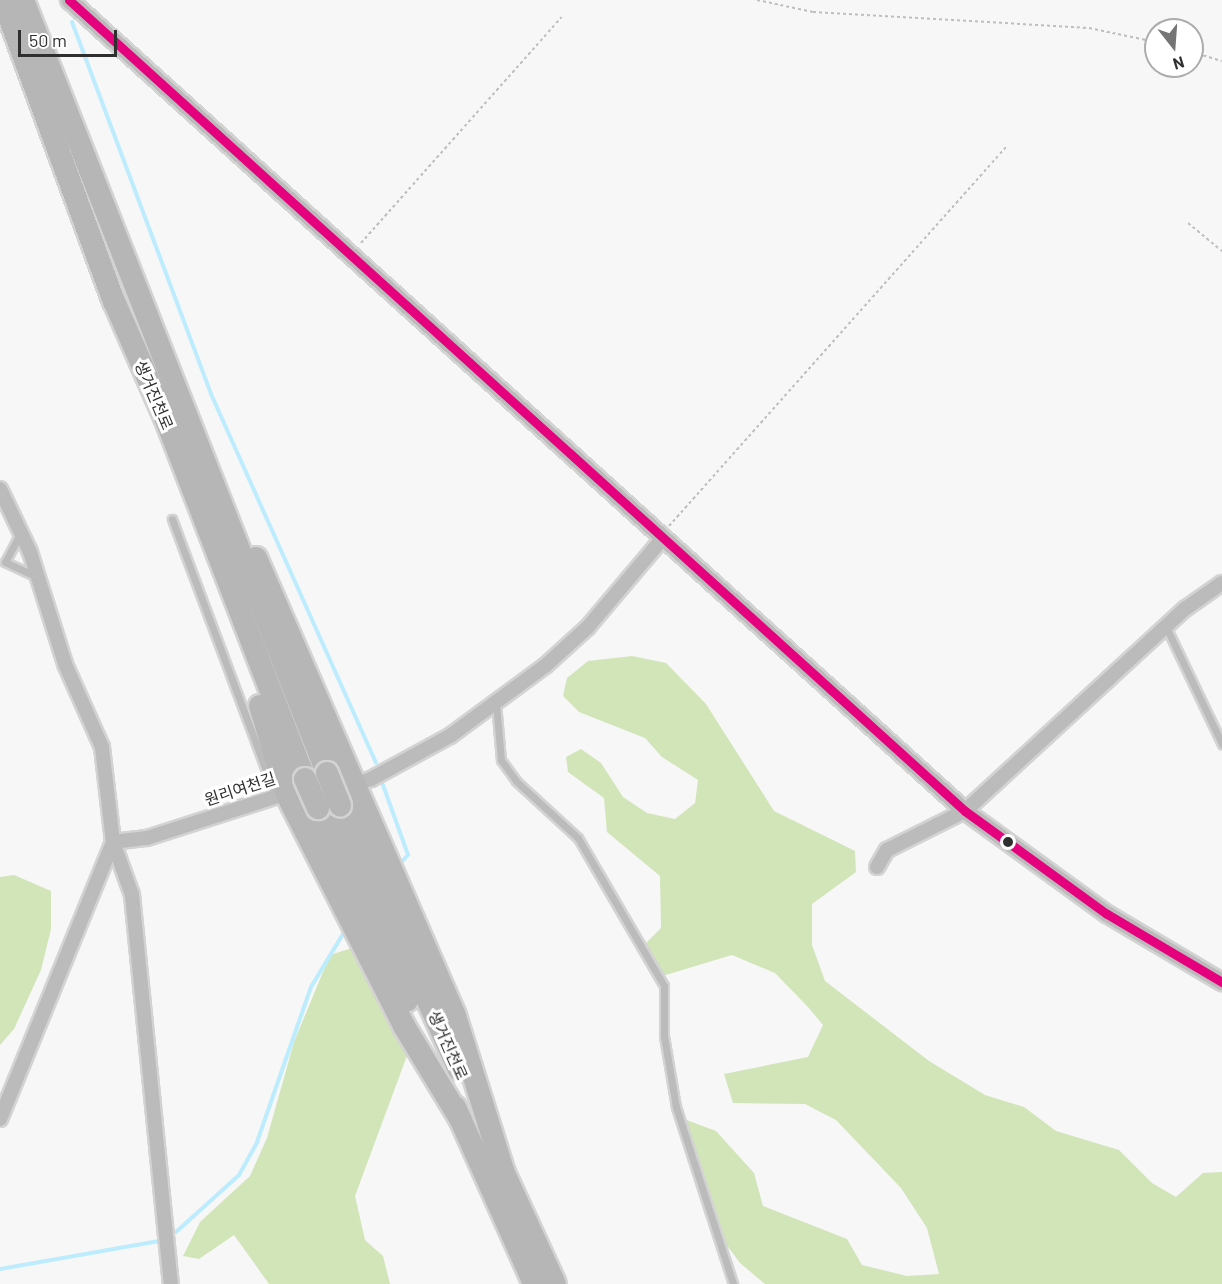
<!DOCTYPE html>
<html>
<head>
<meta charset="utf-8">
<style>
  body { margin:0 }
  #map { position:relative; width:1222px; height:1284px; overflow:hidden; background:#f7f7f7; font-family:Barlow,"Noto Sans KR",sans-serif }
  div>[style] { position:absolute }
  [style*='--x'] { left:calc(var(--x)*1px); top:calc(var(--y)*1px); width:calc(var(--w)*1px); rotate:calc(var(--a)*1deg) }
  .green>* { inset:0; background:#d1e5b8 }
  .stream>* { height:4px; margin:-2px; padding:0 2px; transform-origin:2px; border-radius:2px; background:#bcecfd }
  .path>* { height:2px; margin-top:-1px; transform-origin:0; background:repeating-linear-gradient(90deg,#bebebe 0 3px,transparent 0 6px) }
  .roads { filter:drop-shadow(2px 0 #d3d3d3) drop-shadow(-2px 0 #d3d3d3) drop-shadow(0 2px #d3d3d3) drop-shadow(0 -2px #d3d3d3) }
  .service>* { height:7px; margin:-3.5px; padding:0 3.5px; transform-origin:3.5px; border-radius:3.5px; background:#bcbbbb }
  .minor>* { height:14px; margin:-7px; padding:0 7px; transform-origin:7px; border-radius:7px; background:#bcbbbb }
  .tertiary>* { height:16px; margin:-8px; padding:0 8px; transform-origin:8px; border-radius:8px; background:#bcbbbb }
  .trunk>* { height:22px; margin:-11px; padding:0 11px; transform-origin:11px; border-radius:11px; background:#b6b6b6 }
  .bridges { filter:drop-shadow(2px 0 #d3d3d3) drop-shadow(-2px 0 #d3d3d3) drop-shadow(0 2px #d3d3d3) drop-shadow(0 -2px #d3d3d3) }
  .trunk-bridge>* { height:22px; margin:-11px; padding:0 11px; transform-origin:11px; border-radius:11px; background:#b6b6b6 }
  .bus-1>* { height:9px; margin:-4.5px; padding:0 4.5px; transform-origin:4.5px; border-radius:4.5px; background:#e5007d }
  .dots>* { width:16px; height:16px; translate:-50% -50%; box-sizing:border-box; border:3px solid #fff; border-radius:50% }
  span { translate:-50% -50%; white-space:nowrap; text-align:center; line-height:1.15; -webkit-text-stroke:6px #fff; paint-order:stroke }
  .street-label { font-size:16px; color:#2f2f30 }
  .north { position:absolute; left:1144px; top:18px; width:60px; height:60px; box-sizing:border-box; background:#fff; border:2px solid #acacac; border-radius:50%; rotate:163deg; font-size:16px; font-weight:700; line-height:24px; text-align:center; color:#2f2f30 }
  .north::after { content:''; display:block; margin:auto; width:21px; height:27px; background:#757576; clip-path:polygon(50% 0,100% 100%,50% 72%,0 100%) }
  .scale { position:absolute; left:18px; top:30px; width:99px; height:27px; box-sizing:border-box; border:3px solid #2f2f30; border-top:0; padding-left:8px; font-size:18px; line-height:21px; white-space:nowrap; color:#2f2f30; -webkit-text-stroke:4px #fff; paint-order:stroke }
</style>
</head>
<body>
<div id="map">
  <div class="green">
    <i style="clip-path:polygon(632px 656px,666px 663px,706px 704px,774px 811px,855px 851px,856px 872px,812px 904px,812px 945px,825px 981px,929px 1061px,985px 1095px,1024px 1107px,1056px 1131px,1119px 1150px,1152px 1183px,1176px 1197px,1203px 1173px,1222px 1172px,1222px 1284px,765px 1284px,740px 1263px,705px 1216px,684px 1119px,716px 1131px,754px 1173px,763px 1206px,847px 1239px,862px 1265px,907px 1276px,939px 1274px,927px 1228px,901px 1188px,836px 1120px,805px 1104px,733px 1103px,724px 1074px,808px 1057px,823px 1025px,808px 1007px,775px 973px,732px 955px,659px 977px,646px 943px,661px 928px,660px 876px,607px 832px,604px 798px,568px 772px,566px 757px,581px 749px,601px 763px,623px 797px,647px 813px,675px 819px,695px 803px,698px 780px,662px 757px,645px 738px,579px 712px,563px 696px,567px 678px,588px 661px)"></i>
    <i style="clip-path:polygon(14px 875px,51px 891px,51px 929px,41px 970px,14px 1029px,0 1045px,0 877px)"></i>
    <i style="clip-path:polygon(352px 948px,408px 1053px,355px 1196px,365px 1240px,383px 1256px,390px 1284px,269px 1284px,234px 1235px,199px 1259px,183px 1256px,200px 1222px,250px 1176px,267px 1138px,294px 1042px,330px 955px)"></i>
  </div>
  <div class="stream">
    <i style="--x:72;--y:22;--w:397;--a:69.5"></i>
    <i style="--x:211;--y:394;--w:404;--a:65.9"></i>
    <i style="--x:383;--y:785;--w:74;--a:70.3"></i>
    <i style="--x:408;--y:855;--w:13;--a:132"></i>
    <i style="--x:176;--y:1232;--w:85;--a:-42.1"></i>
    <i style="--x:239;--y:1175;--w:38;--a:-61"></i>
    <i style="--x:257;--y:1142;--w:164;--a:-70.8"></i>
    <i style="--x:311;--y:987;--w:68;--a:-58.9"></i>
    <i style="--x:0;--y:1269;--w:160;--a:-10"></i>
  </div>
  <div class="path">
    <i style="--x:757;--y:0;--w:57;--a:12.1"></i>
    <i style="--x:813;--y:12;--w:276;--a:3.3"></i>
    <i style="--x:1089;--y:28;--w:68;--a:11.8"></i>
    <i style="--x:1192;--y:52;--w:31;--a:17"></i>
    <i style="--x:1188;--y:223;--w:44;--a:39.5"></i>
    <i style="--x:361;--y:243;--w:302;--a:-48.4"></i>
    <i style="--x:669;--y:526;--w:507;--a:-48.36"></i>
  </div>
  <div class="roads">
    <div class="service">
      <i style="--x:172;--y:519;--w:295;--a:69.5"></i>
      <i style="--x:21;--y:532;--w:34;--a:118"></i>
      <i style="--x:5;--y:562;--w:35;--a:25"></i>
      <i style="--x:1166;--y:627;--w:130;--a:64.4"></i>
      <i style="--x:496;--y:703;--w:57;--a:85"></i>
      <i style="--x:501;--y:760;--w:26;--a:54"></i>
      <i style="--x:516;--y:781;--w:84;--a:42.6"></i>
      <i style="--x:578;--y:838;--w:171;--a:59.8"></i>
      <i style="--x:664;--y:986;--w:50;--a:90"></i>
      <i style="--x:664;--y:1036;--w:72;--a:80.4"></i>
      <i style="--x:676;--y:1107;--w:186;--a:72.1"></i>
    </div>
    <div class="minor">
      <i style="--x:0;--y:489;--w:70;--a:64.5"></i>
      <i style="--x:30;--y:552;--w:117;--a:72.6"></i>
      <i style="--x:65;--y:664;--w:91;--a:66"></i>
      <i style="--x:102;--y:747;--w:96;--a:83.4"></i>
      <i style="--x:113;--y:842;--w:56;--a:70.3"></i>
      <i style="--x:132;--y:895;--w:391;--a:84.3"></i>
      <i style="--x:347;--y:786;--w:25;--a:-16"></i>
      <i style="--x:371;--y:779;--w:90;--a:-28.6"></i>
      <i style="--x:450;--y:736;--w:118;--a:-36.4"></i>
      <i style="--x:545;--y:666;--w:58;--a:-42.2"></i>
      <i style="--x:588;--y:627;--w:115;--a:-49.9"></i>
      <i style="--x:877;--y:867;--w:20;--a:-60"></i>
      <i style="--x:887;--y:850;--w:87;--a:-26.6"></i>
      <i style="--x:965;--y:811;--w:299;--a:-42.6"></i>
      <i style="--x:1185;--y:609;--w:45;--a:-35.1"></i>
      <i style="--x:0;--y:1119;--w:299;--a:-67.8"></i>
      <i style="--x:113;--y:842;--w:34;--a:-7"></i>
      <i style="--x:147;--y:838;--w:153;--a:-17.8"></i>
    </div>
    <div class="tertiary">
      <i style="--x:69;--y:0;--w:1209;--a:42.15"></i>
      <i style="--x:965;--y:811;--w:175;--a:36"></i>
      <i style="--x:1107;--y:914;--w:134;--a:30.6"></i>
    </div>
    <div class="trunk">
      <i style="--x:3;--y:0;--w:321;--a:69.8"></i>
      <i style="--x:114;--y:301;--w:127;--a:66.3"></i>
      <i style="--x:165;--y:417;--w:388;--a:68.9"></i>
      <i style="--x:23;--y:0;--w:831;--a:68.53"></i>
      <i style="--x:256;--y:558;--w:499;--a:66.5"></i>
      <i style="--x:455;--y:1016;--w:164;--a:72.7"></i>
      <i style="--x:260;--y:706;--w:95;--a:72.9"></i>
      <i style="--x:288;--y:797;--w:257;--a:63.1"></i>
      <i style="--x:404;--y:1026;--w:110;--a:58.8"></i>
      <i style="--x:340;--y:806;--w:289;--a:65.7"></i>
      <i style="--x:318;--y:808;--w:212;--a:65.1"></i>
      <i style="--x:455;--y:1107;--w:194;--a:65.9"></i>
      <i style="--x:498;--y:1160;--w:136;--a:65.3"></i>
    </div>
  </div>
  <div class="bridges">
    <div class="trunk-bridge">
      <i style="--x:327;--y:773;--w:35;--a:68"></i>
      <i style="--x:305;--y:779;--w:32;--a:66"></i>
    </div>
  </div>
  <div class="bus-1">
    <i style="--x:69;--y:0;--w:1209;--a:42.15"></i>
    <i style="--x:965;--y:811;--w:175;--a:36"></i>
    <i style="--x:1107;--y:914;--w:134;--a:30.6"></i>
  </div>
  <div class="dots">
    <i style="left:1008px;top:842px;background:#2f2f30"></i>
  </div>
  <div class="street-label">
    <span style="left:154px;top:395px;rotate:67deg">생거진천로</span>
    <span style="left:240px;top:789px;rotate:-18deg">원리여천길</span>
    <span style="left:448px;top:1045px;rotate:66deg">생거진천로</span>
  </div>
  <div class="north">N</div>
  <div class="scale">50 m</div>
</div>
</body>
</html>
